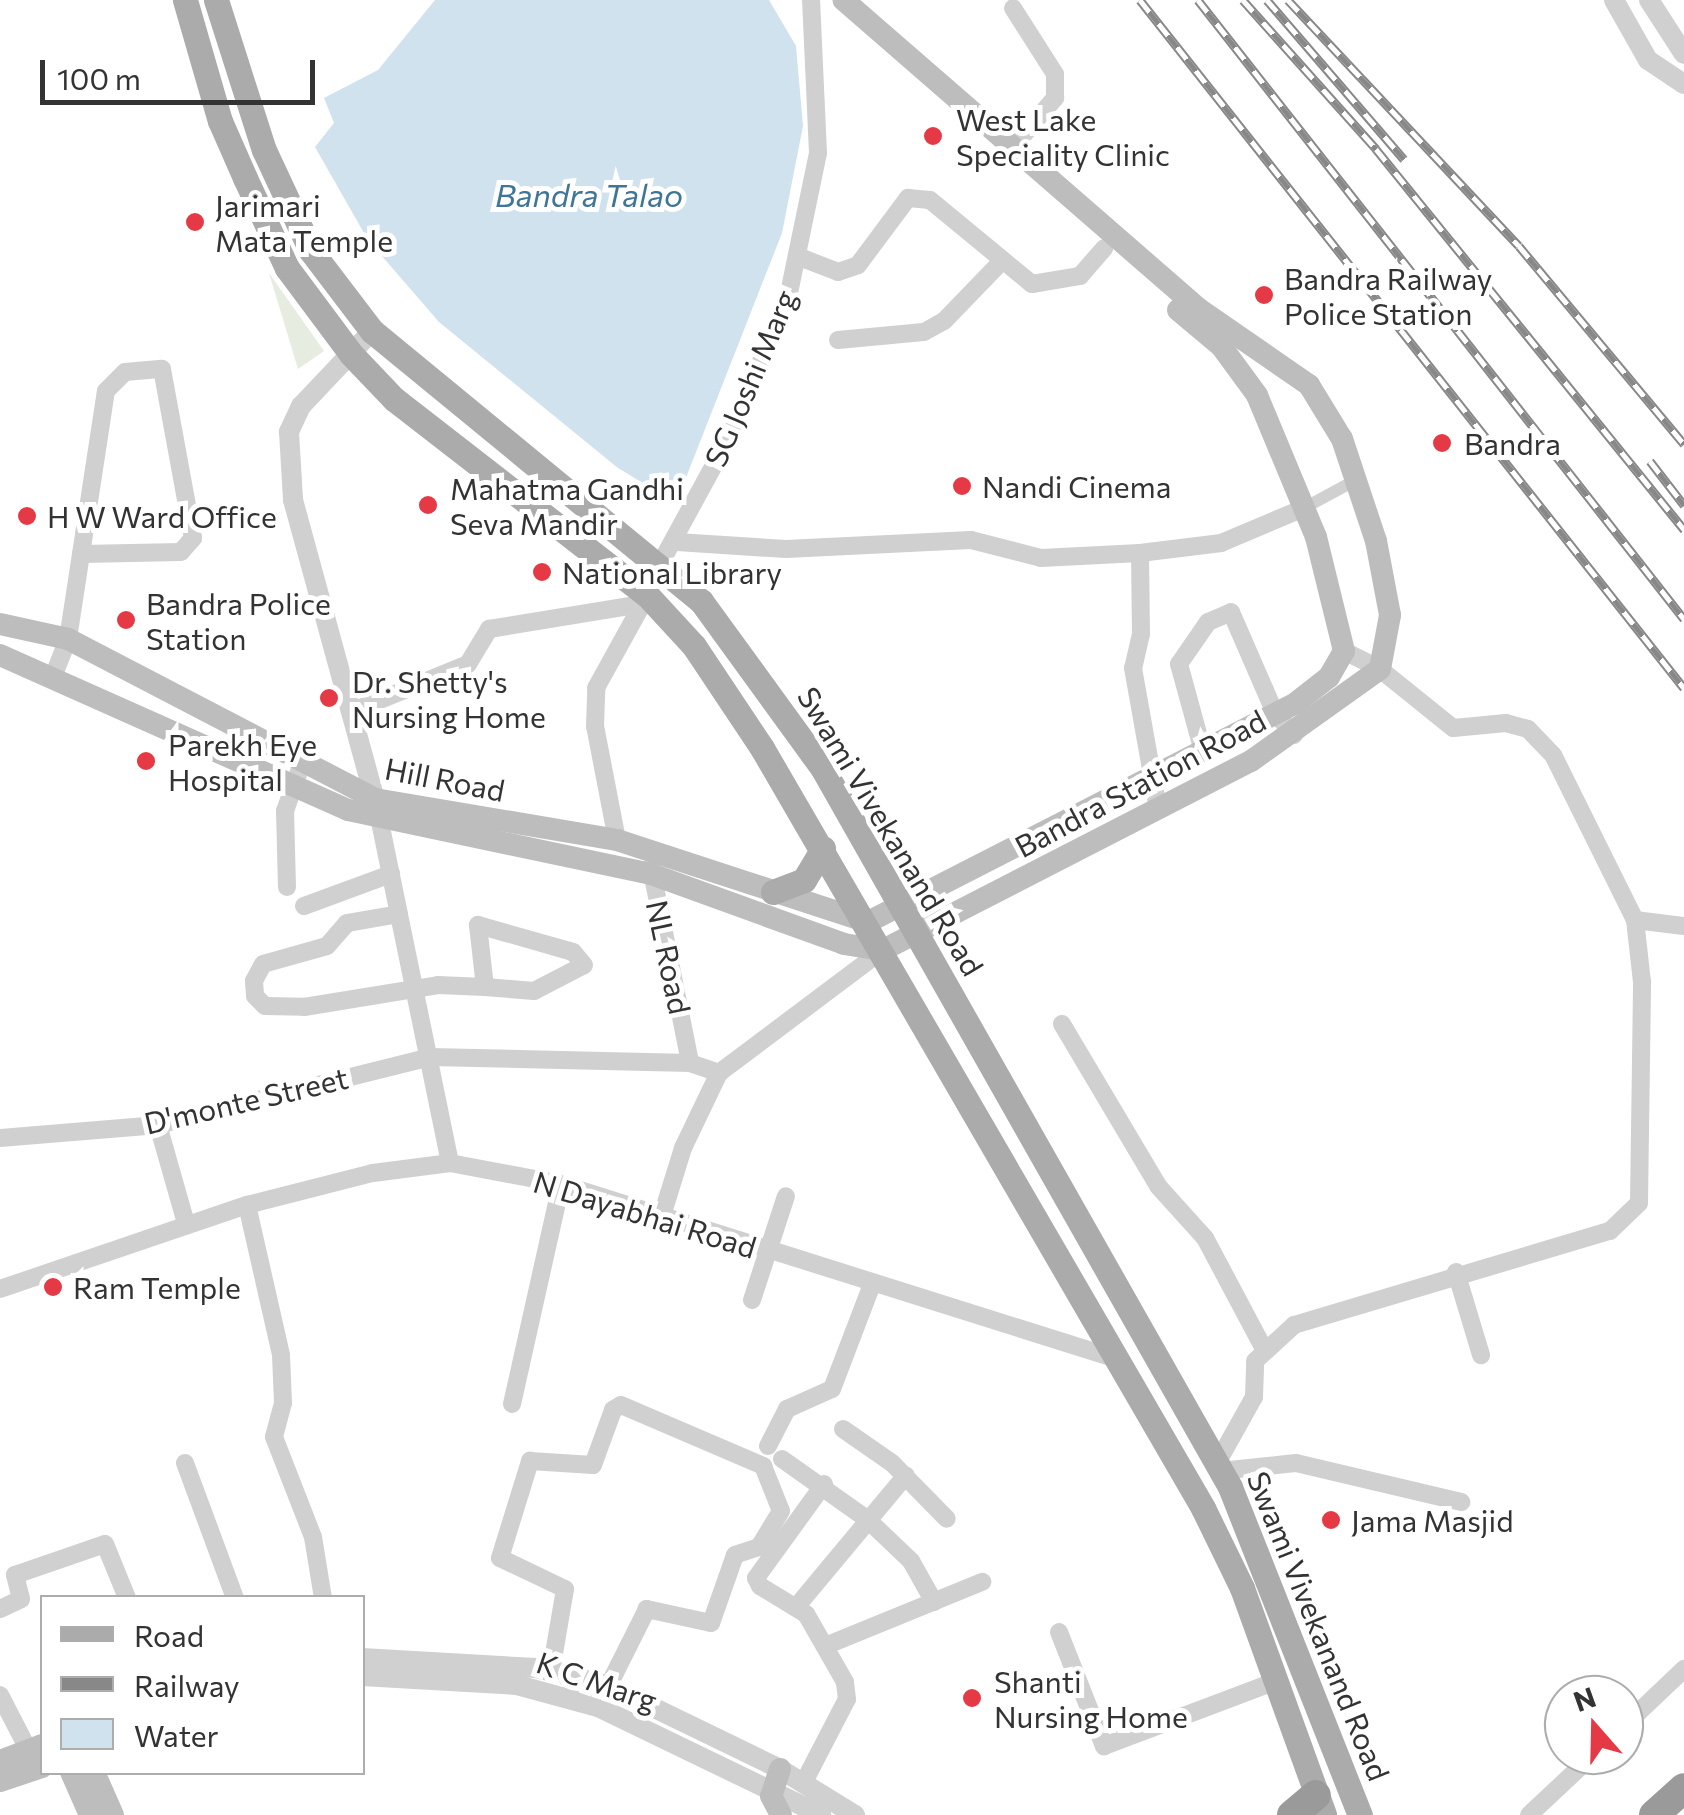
<!DOCTYPE html>
<html>
<head>
<meta charset="utf-8">
<style>
  body { margin:0 }
  #map { position:relative; width:1684px; height:1815px; overflow:hidden; background:#fff; font-family:Commissioner,sans-serif }
  div>[style] { position:absolute }
  [style*='--x'] { left:calc(var(--x)*1px); top:calc(var(--y)*1px); width:calc(var(--w)*1px); rotate:calc(var(--a)*1deg) }
  .green>* { inset:0; background:#e6ecdf }
  .water>* { inset:0; background:#cfe2ee }
  .pedestrian>* { height:12px; margin:-6px; padding:0 6px; transform-origin:6px; border-radius:6px; background:#d0d0d0 }
  .minor>* { height:18px; margin:-9px; padding:0 9px; transform-origin:9px; border-radius:9px; background:#d0d0d0 }
  .tertiary>* { height:20px; margin:-10px; padding:0 10px; transform-origin:10px; border-radius:10px; background:#d0d0d0 }
  .secondary>* { height:22px; margin:-11px; padding:0 11px; transform-origin:11px; border-radius:11px; background:#bdbdbd }
  .primary>* { height:25px; margin:-12.5px; padding:0 12.5px; transform-origin:12.5px; border-radius:12.5px; background:#ababab }
  .motorway>* { height:30px; margin:-15px; padding:0 15px; transform-origin:15px; border-radius:15px; background:#9a9a9a }
  .rail>* { height:9px; margin-top:-4.5px; transform-origin:0; background:repeating-linear-gradient(90deg,#fff 0 15px,#888 0 30px); box-sizing:border-box; border-block:2px solid #888 }
  .dots>* { width:28px; height:28px; translate:-50% -50%; box-sizing:border-box; border:5px solid #fff; border-radius:50% }
  span { translate:-50% -50%; white-space:nowrap; text-align:center; line-height:1.15; -webkit-text-stroke:10px #fff; paint-order:stroke }
  .poi-label { font-size:30px; color:#333 }
  .left { translate:0 -50%; text-align:left }
  .street-label { font-size:30px; color:#333 }
  .water-label { font-size:32px; color:#3f7597; font-style:italic }
  .legend { position:absolute; left:40px; top:1595px; width:325px; height:180px; box-sizing:border-box; background:#fff; border:2px solid #adadad; margin:0; padding:12px 18px; list-style:none; font-size:30px; color:#333 }
  .legend li { display:flex; align-items:center; gap:20px; height:50px }
  .legend b { width:50px; border:2px solid #adadad }
  .north { position:absolute; left:1544px; top:1675px; width:100px; height:100px; box-sizing:border-box; background:#fff; border:2px solid #adadad; border-radius:50%; rotate:340deg; font-size:28px; font-weight:700; line-height:40px; text-align:center; color:#333 }
  .north::after { content:''; display:block; margin:auto; width:35px; height:45px; background:#e63946; clip-path:polygon(50% 0,100% 100%,50% 72%,0 100%) }
  .scale { position:absolute; left:40px; top:60px; width:275px; height:45px; box-sizing:border-box; border:5px solid #333; border-top:0; padding-left:12px; font-size:30px; line-height:35px; white-space:nowrap; color:#333; -webkit-text-stroke:8px #fff; paint-order:stroke }
</style>
</head>
<body>
<div id="map">
  <div class="green">
    <i style="clip-path:polygon(269px 273px,324px 351px,298px 369px)"></i>
  </div>
  <div class="water">
    <i style="clip-path:polygon(435px 0,769px 0,796px 46px,803px 126px,782px 233px,676px 503px,618px 468px,439px 322px,368px 240px,315px 147px,334px 123px,324px 98px,378px 70px)"></i>
  </div>
  <div class="pedestrian">
    <i style="--x:1304;--y:508;--w:59;--a:-28.3"></i>
  </div>
  <div class="minor">
    <i style="--x:1013;--y:147;--w:65;--a:-49.4"></i>
    <i style="--x:1055;--y:98;--w:24;--a:-90"></i>
    <i style="--x:1055;--y:74;--w:78;--a:-122.5"></i>
    <i style="--x:797;--y:256;--w:44;--a:21.3"></i>
    <i style="--x:838;--y:272;--w:21;--a:-19"></i>
    <i style="--x:858;--y:265;--w:84;--a:-53.3"></i>
    <i style="--x:908;--y:198;--w:22;--a:5"></i>
    <i style="--x:930;--y:200;--w:132;--a:39.5"></i>
    <i style="--x:1032;--y:284;--w:49;--a:-9.5"></i>
    <i style="--x:1080;--y:276;--w:37;--a:-49"></i>
    <i style="--x:838;--y:340;--w:86;--a:-5.3"></i>
    <i style="--x:924;--y:332;--w:23;--a:-29"></i>
    <i style="--x:944;--y:321;--w:81;--a:-46"></i>
    <i style="--x:677;--y:542;--w:109;--a:3.7"></i>
    <i style="--x:786;--y:549;--w:185;--a:-2.8"></i>
    <i style="--x:971;--y:540;--w:72;--a:14.4"></i>
    <i style="--x:1041;--y:558;--w:99;--a:-2.9"></i>
    <i style="--x:1140;--y:553;--w:82;--a:-7"></i>
    <i style="--x:1221;--y:543;--w:90;--a:-22.9"></i>
    <i style="--x:1140;--y:553;--w:81;--a:89.3"></i>
    <i style="--x:1141;--y:634;--w:35;--a:103"></i>
    <i style="--x:1133;--y:668;--w:142;--a:79.9"></i>
    <i style="--x:659;--y:566;--w:155;--a:-61.4"></i>
    <i style="--x:733;--y:430;--w:148;--a:-67.8"></i>
    <i style="--x:789;--y:293;--w:143;--a:-78.3"></i>
    <i style="--x:818;--y:153;--w:153;--a:-92.6"></i>
    <i style="--x:53;--y:677;--w:41;--a:-68.5"></i>
    <i style="--x:68;--y:639;--w:251;--a:-81.3"></i>
    <i style="--x:106;--y:391;--w:27;--a:-45"></i>
    <i style="--x:125;--y:372;--w:37;--a:-5"></i>
    <i style="--x:162;--y:369;--w:172;--a:79.6"></i>
    <i style="--x:193;--y:538;--w:18;--a:131"></i>
    <i style="--x:181;--y:552;--w:100;--a:178.9"></i>
    <i style="--x:353;--y:711;--w:124;--a:-22.2"></i>
    <i style="--x:468;--y:664;--w:41;--a:-59"></i>
    <i style="--x:489;--y:629;--w:154;--a:-9.3"></i>
    <i style="--x:1202;--y:748;--w:87;--a:-105.3"></i>
    <i style="--x:1179;--y:664;--w:51;--a:-55.4"></i>
    <i style="--x:1208;--y:622;--w:25;--a:-23"></i>
    <i style="--x:1231;--y:612;--w:110;--a:66.5"></i>
    <i style="--x:1275;--y:713;--w:29;--a:49"></i>
    <i style="--x:379;--y:817;--w:353;--a:78.4"></i>
    <i style="--x:617;--y:840;--w:116;--a:-100.9"></i>
    <i style="--x:595;--y:726;--w:38;--a:-88"></i>
    <i style="--x:596;--y:688;--w:99;--a:-61.1"></i>
    <i style="--x:651;--y:867;--w:200;--a:78.7"></i>
    <i style="--x:287;--y:887;--w:76;--a:-91.5"></i>
    <i style="--x:285;--y:811;--w:51;--a:-70.5"></i>
    <i style="--x:304;--y:906;--w:93;--a:-20.2"></i>
    <i style="--x:399;--y:914;--w:53;--a:170.2"></i>
    <i style="--x:347;--y:923;--w:30;--a:131"></i>
    <i style="--x:327;--y:946;--w:66;--a:164.3"></i>
    <i style="--x:263;--y:964;--w:19;--a:118"></i>
    <i style="--x:254;--y:981;--w:15;--a:86"></i>
    <i style="--x:255;--y:996;--w:14;--a:45"></i>
    <i style="--x:265;--y:1006;--w:39;--a:1"></i>
    <i style="--x:304;--y:1007;--w:136;--a:-9.3"></i>
    <i style="--x:438;--y:985;--w:47;--a:2.4"></i>
    <i style="--x:485;--y:987;--w:49;--a:4.7"></i>
    <i style="--x:534;--y:991;--w:56;--a:-27.5"></i>
    <i style="--x:584;--y:965;--w:17;--a:-130"></i>
    <i style="--x:573;--y:952;--w:99;--a:-164.1"></i>
    <i style="--x:478;--y:925;--w:62;--a:83.6"></i>
    <i style="--x:1635;--y:920;--w:49;--a:7"></i>
    <i style="--x:1062;--y:1024;--w:188;--a:59.3"></i>
    <i style="--x:1158;--y:1186;--w:70;--a:47.9"></i>
    <i style="--x:1205;--y:1238;--w:123;--a:62"></i>
    <i style="--x:158;--y:1125;--w:102;--a:74.1"></i>
    <i style="--x:0;--y:1138;--w:159;--a:-4.7"></i>
    <i style="--x:158;--y:1125;--w:280;--a:-14"></i>
    <i style="--x:430;--y:1057;--w:260;--a:1.3"></i>
    <i style="--x:690;--y:1063;--w:31;--a:19"></i>
    <i style="--x:247;--y:1205;--w:154;--a:77.2"></i>
    <i style="--x:281;--y:1355;--w:48;--a:87.6"></i>
    <i style="--x:283;--y:1403;--w:35;--a:105"></i>
    <i style="--x:274;--y:1437;--w:107;--a:68.7"></i>
    <i style="--x:313;--y:1537;--w:62;--a:80.7"></i>
    <i style="--x:661;--y:1219;--w:74;--a:-72.8"></i>
    <i style="--x:683;--y:1148;--w:83;--a:-64.4"></i>
    <i style="--x:719;--y:1073;--w:205;--a:-36.9"></i>
    <i style="--x:1456;--y:1272;--w:87;--a:73.2"></i>
    <i style="--x:0;--y:1289;--w:261;--a:-18.8"></i>
    <i style="--x:247;--y:1205;--w:130;--a:-14.3"></i>
    <i style="--x:373;--y:1173;--w:78;--a:-7.4"></i>
    <i style="--x:450;--y:1163;--w:113;--a:10.7"></i>
    <i style="--x:561;--y:1184;--w:580;--a:17.47"></i>
    <i style="--x:752;--y:1300;--w:109;--a:-71.9"></i>
    <i style="--x:512;--y:1404;--w:225;--a:-77.4"></i>
    <i style="--x:843;--y:1429;--w:60;--a:34.8"></i>
    <i style="--x:892;--y:1463;--w:78;--a:45.5"></i>
    <i style="--x:768;--y:1446;--w:42;--a:-62.8"></i>
    <i style="--x:787;--y:1409;--w:49;--a:-24"></i>
    <i style="--x:832;--y:1389;--w:112;--a:-69.1"></i>
    <i style="--x:782;--y:1459;--w:105;--a:35.3"></i>
    <i style="--x:868;--y:1520;--w:59;--a:43.6"></i>
    <i style="--x:911;--y:1561;--w:47;--a:60.7"></i>
    <i style="--x:185;--y:1463;--w:144;--a:69.7"></i>
    <i style="--x:1216;--y:1465;--w:78;--a:-60.8"></i>
    <i style="--x:1254;--y:1397;--w:36;--a:-88"></i>
    <i style="--x:1255;--y:1361;--w:53;--a:-42.7"></i>
    <i style="--x:1294;--y:1325;--w:330;--a:-16.6"></i>
    <i style="--x:1610;--y:1231;--w:40;--a:-44"></i>
    <i style="--x:1639;--y:1203;--w:221;--a:-89.2"></i>
    <i style="--x:1642;--y:982;--w:62;--a:-96.4"></i>
    <i style="--x:1635;--y:920;--w:184;--a:-116.4"></i>
    <i style="--x:1553;--y:755;--w:36;--a:-134"></i>
    <i style="--x:1528;--y:729;--w:23;--a:-165"></i>
    <i style="--x:1506;--y:723;--w:53;--a:174.6"></i>
    <i style="--x:1453;--y:728;--w:94;--a:-141.1"></i>
    <i style="--x:1380;--y:669;--w:40;--a:-153.4"></i>
    <i style="--x:1220;--y:1471;--w:76;--a:-6"></i>
    <i style="--x:1296;--y:1463;--w:170;--a:13.3"></i>
    <i style="--x:797;--y:1606;--w:170;--a:-50.2"></i>
    <i style="--x:0;--y:1609;--w:23;--a:-25"></i>
    <i style="--x:21;--y:1599;--w:25;--a:-104"></i>
    <i style="--x:15;--y:1575;--w:95;--a:-19"></i>
    <i style="--x:105;--y:1544;--w:58;--a:67.8"></i>
    <i style="--x:1059;--y:1632;--w:123;--a:68.5"></i>
    <i style="--x:1104;--y:1746;--w:184;--a:-20.7"></i>
    <i style="--x:825;--y:1646;--w:170;--a:-22.2"></i>
    <i style="--x:551;--y:1671;--w:83;--a:-80.3"></i>
    <i style="--x:565;--y:1589;--w:72;--a:-154.5"></i>
    <i style="--x:500;--y:1558;--w:102;--a:-72.8"></i>
    <i style="--x:530;--y:1461;--w:63;--a:3.6"></i>
    <i style="--x:593;--y:1465;--w:59;--a:-70"></i>
    <i style="--x:613;--y:1410;--w:9;--a:-32"></i>
    <i style="--x:621;--y:1405;--w:155;--a:23.2"></i>
    <i style="--x:763;--y:1466;--w:48;--a:68.2"></i>
    <i style="--x:781;--y:1511;--w:42;--a:121.4"></i>
    <i style="--x:759;--y:1547;--w:25;--a:162"></i>
    <i style="--x:735;--y:1555;--w:72;--a:109.4"></i>
    <i style="--x:711;--y:1623;--w:66;--a:-167.7"></i>
    <i style="--x:647;--y:1609;--w:110;--a:116.6"></i>
    <i style="--x:0;--y:1695;--w:74;--a:62.7"></i>
    <i style="--x:1624;--y:1726;--w:83;--a:-43.5"></i>
    <i style="--x:804;--y:1782;--w:93;--a:-62.6"></i>
    <i style="--x:847;--y:1699;--w:17;--a:-97"></i>
    <i style="--x:845;--y:1682;--w:78;--a:-119.8"></i>
    <i style="--x:806;--y:1614;--w:54;--a:-148.7"></i>
    <i style="--x:760;--y:1586;--w:9;--a:-117"></i>
    <i style="--x:756;--y:1578;--w:116;--a:-54.1"></i>
    <i style="--x:1529;--y:1815;--w:88;--a:-43.2"></i>
  </div>
  <div class="tertiary">
    <i style="--x:1614;--y:0;--w:69;--a:60.5"></i>
    <i style="--x:1648;--y:60;--w:43;--a:33.7"></i>
    <i style="--x:1649;--y:0;--w:64;--a:57.1"></i>
    <i style="--x:372;--y:331;--w:103;--a:133.4"></i>
    <i style="--x:301;--y:406;--w:29;--a:115"></i>
    <i style="--x:289;--y:432;--w:68;--a:86.6"></i>
    <i style="--x:293;--y:500;--w:318;--a:74.7"></i>
    <i style="--x:362;--y:1658;--w:174;--a:3.3"></i>
    <i style="--x:536;--y:1668;--w:73;--a:13.5"></i>
    <i style="--x:607;--y:1685;--w:192;--a:25.9"></i>
    <i style="--x:780;--y:1769;--w:88;--a:31.5"></i>
    <i style="--x:362;--y:1676;--w:155;--a:3.3"></i>
    <i style="--x:517;--y:1685;--w:84;--a:15.2"></i>
    <i style="--x:598;--y:1707;--w:248;--a:25.8"></i>
  </div>
  <div class="secondary">
    <i style="--x:0;--y:624;--w:70;--a:12.4"></i>
    <i style="--x:68;--y:639;--w:346;--a:27.5"></i>
    <i style="--x:375;--y:799;--w:245;--a:9.6"></i>
    <i style="--x:617;--y:840;--w:264;--a:18.1"></i>
    <i style="--x:868;--y:922;--w:482;--a:-27.1"></i>
    <i style="--x:1297;--y:702;--w:41;--a:-38"></i>
    <i style="--x:1329;--y:677;--w:30;--a:-60"></i>
    <i style="--x:1344;--y:651;--w:117;--a:-103.8"></i>
    <i style="--x:1316;--y:537;--w:154;--a:-112.6"></i>
    <i style="--x:1257;--y:395;--w:61;--a:-126.3"></i>
    <i style="--x:1221;--y:346;--w:56;--a:-140.1"></i>
    <i style="--x:0;--y:655;--w:381;--a:24"></i>
    <i style="--x:348;--y:810;--w:310;--a:11.9"></i>
    <i style="--x:651;--y:874;--w:205;--a:19.9"></i>
    <i style="--x:844;--y:944;--w:39;--a:9"></i>
    <i style="--x:883;--y:950;--w:414;--a:-27.2"></i>
    <i style="--x:1251;--y:761;--w:158;--a:-35.5"></i>
    <i style="--x:1380;--y:669;--w:55;--a:-79.5"></i>
    <i style="--x:1390;--y:615;--w:75;--a:-100.7"></i>
    <i style="--x:1376;--y:541;--w:108;--a:-108.4"></i>
    <i style="--x:1342;--y:439;--w:63;--a:-121.4"></i>
    <i style="--x:1309;--y:385;--w:134;--a:-145.4"></i>
    <i style="--x:1199;--y:309;--w:471;--a:-139"></i>
    <i style="--x:0;--y:1761;--w:45;--a:-20.9"></i>
    <i style="--x:780;--y:1769;--w:28;--a:108"></i>
    <i style="--x:771;--y:1796;--w:21;--a:62"></i>
    <i style="--x:71;--y:1772;--w:47;--a:66.2"></i>
    <i style="--x:94;--y:1772;--w:47;--a:66.2"></i>
    <i style="--x:0;--y:1781;--w:44;--a:-18.4"></i>
  </div>
  <div class="primary">
    <i style="--x:185;--y:0;--w:126;--a:73.9"></i>
    <i style="--x:220;--y:121;--w:62;--a:66.3"></i>
    <i style="--x:245;--y:178;--w:99;--a:65"></i>
    <i style="--x:287;--y:268;--w:107;--a:53.3"></i>
    <i style="--x:351;--y:354;--w:62;--a:46.3"></i>
    <i style="--x:394;--y:399;--w:320;--a:37.8"></i>
    <i style="--x:647;--y:595;--w:69;--a:47.3"></i>
    <i style="--x:694;--y:646;--w:123;--a:56.3"></i>
    <i style="--x:762;--y:748;--w:879;--a:59.87"></i>
    <i style="--x:1203;--y:1508;--w:89;--a:64"></i>
    <i style="--x:1242;--y:1588;--w:241;--a:70.1"></i>
    <i style="--x:216;--y:0;--w:157;--a:72.3"></i>
    <i style="--x:264;--y:150;--w:111;--a:65"></i>
    <i style="--x:311;--y:251;--w:101;--a:52.7"></i>
    <i style="--x:372;--y:331;--w:426;--a:39.4"></i>
    <i style="--x:701;--y:601;--w:208;--a:54"></i>
    <i style="--x:823;--y:769;--w:825;--a:60.45"></i>
    <i style="--x:1230;--y:1487;--w:353;--a:68.4"></i>
    <i style="--x:773;--y:892;--w:33;--a:-21"></i>
    <i style="--x:804;--y:880;--w:37;--a:-59"></i>
  </div>
  <div class="motorway">
    <i style="--x:1292;--y:1815;--w:31;--a:-40"></i>
    <i style="--x:1654;--y:1815;--w:40;--a:-42"></i>
  </div>
  <div class="rail">
    <i style="--x:1140;--y:0;--w:877;--a:51.67"></i>
    <i style="--x:1198;--y:0;--w:787;--a:51.86"></i>
    <i style="--x:1243;--y:0;--w:200;--a:48.2"></i>
    <i style="--x:1376;--y:149;--w:490;--a:51"></i>
    <i style="--x:1267;--y:0;--w:210;--a:49.3"></i>
    <i style="--x:1288;--y:0;--w:337;--a:46.8"></i>
    <i style="--x:1519;--y:246;--w:258;--a:50.2"></i>
    <i style="--x:1650;--y:461;--w:56;--a:52.3"></i>
  </div>
  <div class="dots">
    <i style="left:933px;top:136px;background:#e63946"></i>
    <i style="left:195px;top:222px;background:#e63946"></i>
    <i style="left:1264px;top:295px;background:#e63946"></i>
    <i style="left:1442px;top:443px;background:#e63946"></i>
    <i style="left:962px;top:486px;background:#e63946"></i>
    <i style="left:428px;top:505px;background:#e63946"></i>
    <i style="left:27px;top:516px;background:#e63946"></i>
    <i style="left:542px;top:572px;background:#e63946"></i>
    <i style="left:126px;top:620px;background:#e63946"></i>
    <i style="left:329px;top:698px;background:#e63946"></i>
    <i style="left:146px;top:761px;background:#e63946"></i>
    <i style="left:53px;top:1287px;background:#e63946"></i>
    <i style="left:1331px;top:1520px;background:#e63946"></i>
    <i style="left:972px;top:1698px;background:#e63946"></i>
  </div>
  <div class="poi-label">
    <span class="left" style="left:956px;top:136px">West Lake<br>Speciality Clinic</span>
    <span class="left" style="left:215px;top:222px">Jarimari<br>Mata Temple</span>
    <span class="left" style="left:1284px;top:295px">Bandra Railway<br>Police Station</span>
    <span class="left" style="left:1464px;top:443px">Bandra</span>
    <span class="left" style="left:982px;top:486px">Nandi Cinema</span>
    <span class="left" style="left:450px;top:505px">Mahatma Gandhi<br>Seva Mandir</span>
    <span class="left" style="left:47px;top:516px">H W Ward Office</span>
    <span class="left" style="left:562px;top:572px">National Library</span>
    <span class="left" style="left:146px;top:620px">Bandra Police<br>Station</span>
    <span class="left" style="left:352px;top:698px">Dr. Shetty's<br>Nursing Home</span>
    <span class="left" style="left:168px;top:761px">Parekh Eye<br>Hospital</span>
    <span class="left" style="left:73px;top:1287px">Ram Temple</span>
    <span class="left" style="left:1351px;top:1520px">Jama Masjid</span>
    <span class="left" style="left:994px;top:1698px">Shanti<br>Nursing Home</span>
  </div>
  <div class="street-label">
    <span style="left:750px;top:378px;rotate:-67deg">SG Joshi Marg</span>
    <span style="left:445px;top:779px;rotate:11deg">Hill Road</span>
    <span style="left:1140px;top:783px;rotate:-28deg">Bandra Station Road</span>
    <span style="left:891px;top:831px;rotate:59deg">Swami Vivekanand Road</span>
    <span style="left:669px;top:957px;rotate:78deg">NL Road</span>
    <span style="left:246px;top:1100px;rotate:-13deg">D'monte Street</span>
    <span style="left:645px;top:1214px;rotate:17deg">N Dayabhai Road</span>
    <span style="left:1319px;top:1626px;rotate:68deg">Swami Vivekanand Road</span>
    <span style="left:597px;top:1681px;rotate:19deg">K C Marg</span>
  </div>
  <div class="water-label">
    <span style="left:589px;top:194px">Bandra Talao</span>
  </div>
  <ul class="legend">
  <li><b style="height:12px;background:#ababab"></b>Road</li>
  <li><b style="height:12px;background:#888"></b>Railway</li>
  <li><b style="height:28px;background:#cfe2ee"></b>Water</li>
  </ul>
  <div class="north">N</div>
  <div class="scale">100 m</div>
</div>
</body>
</html>
